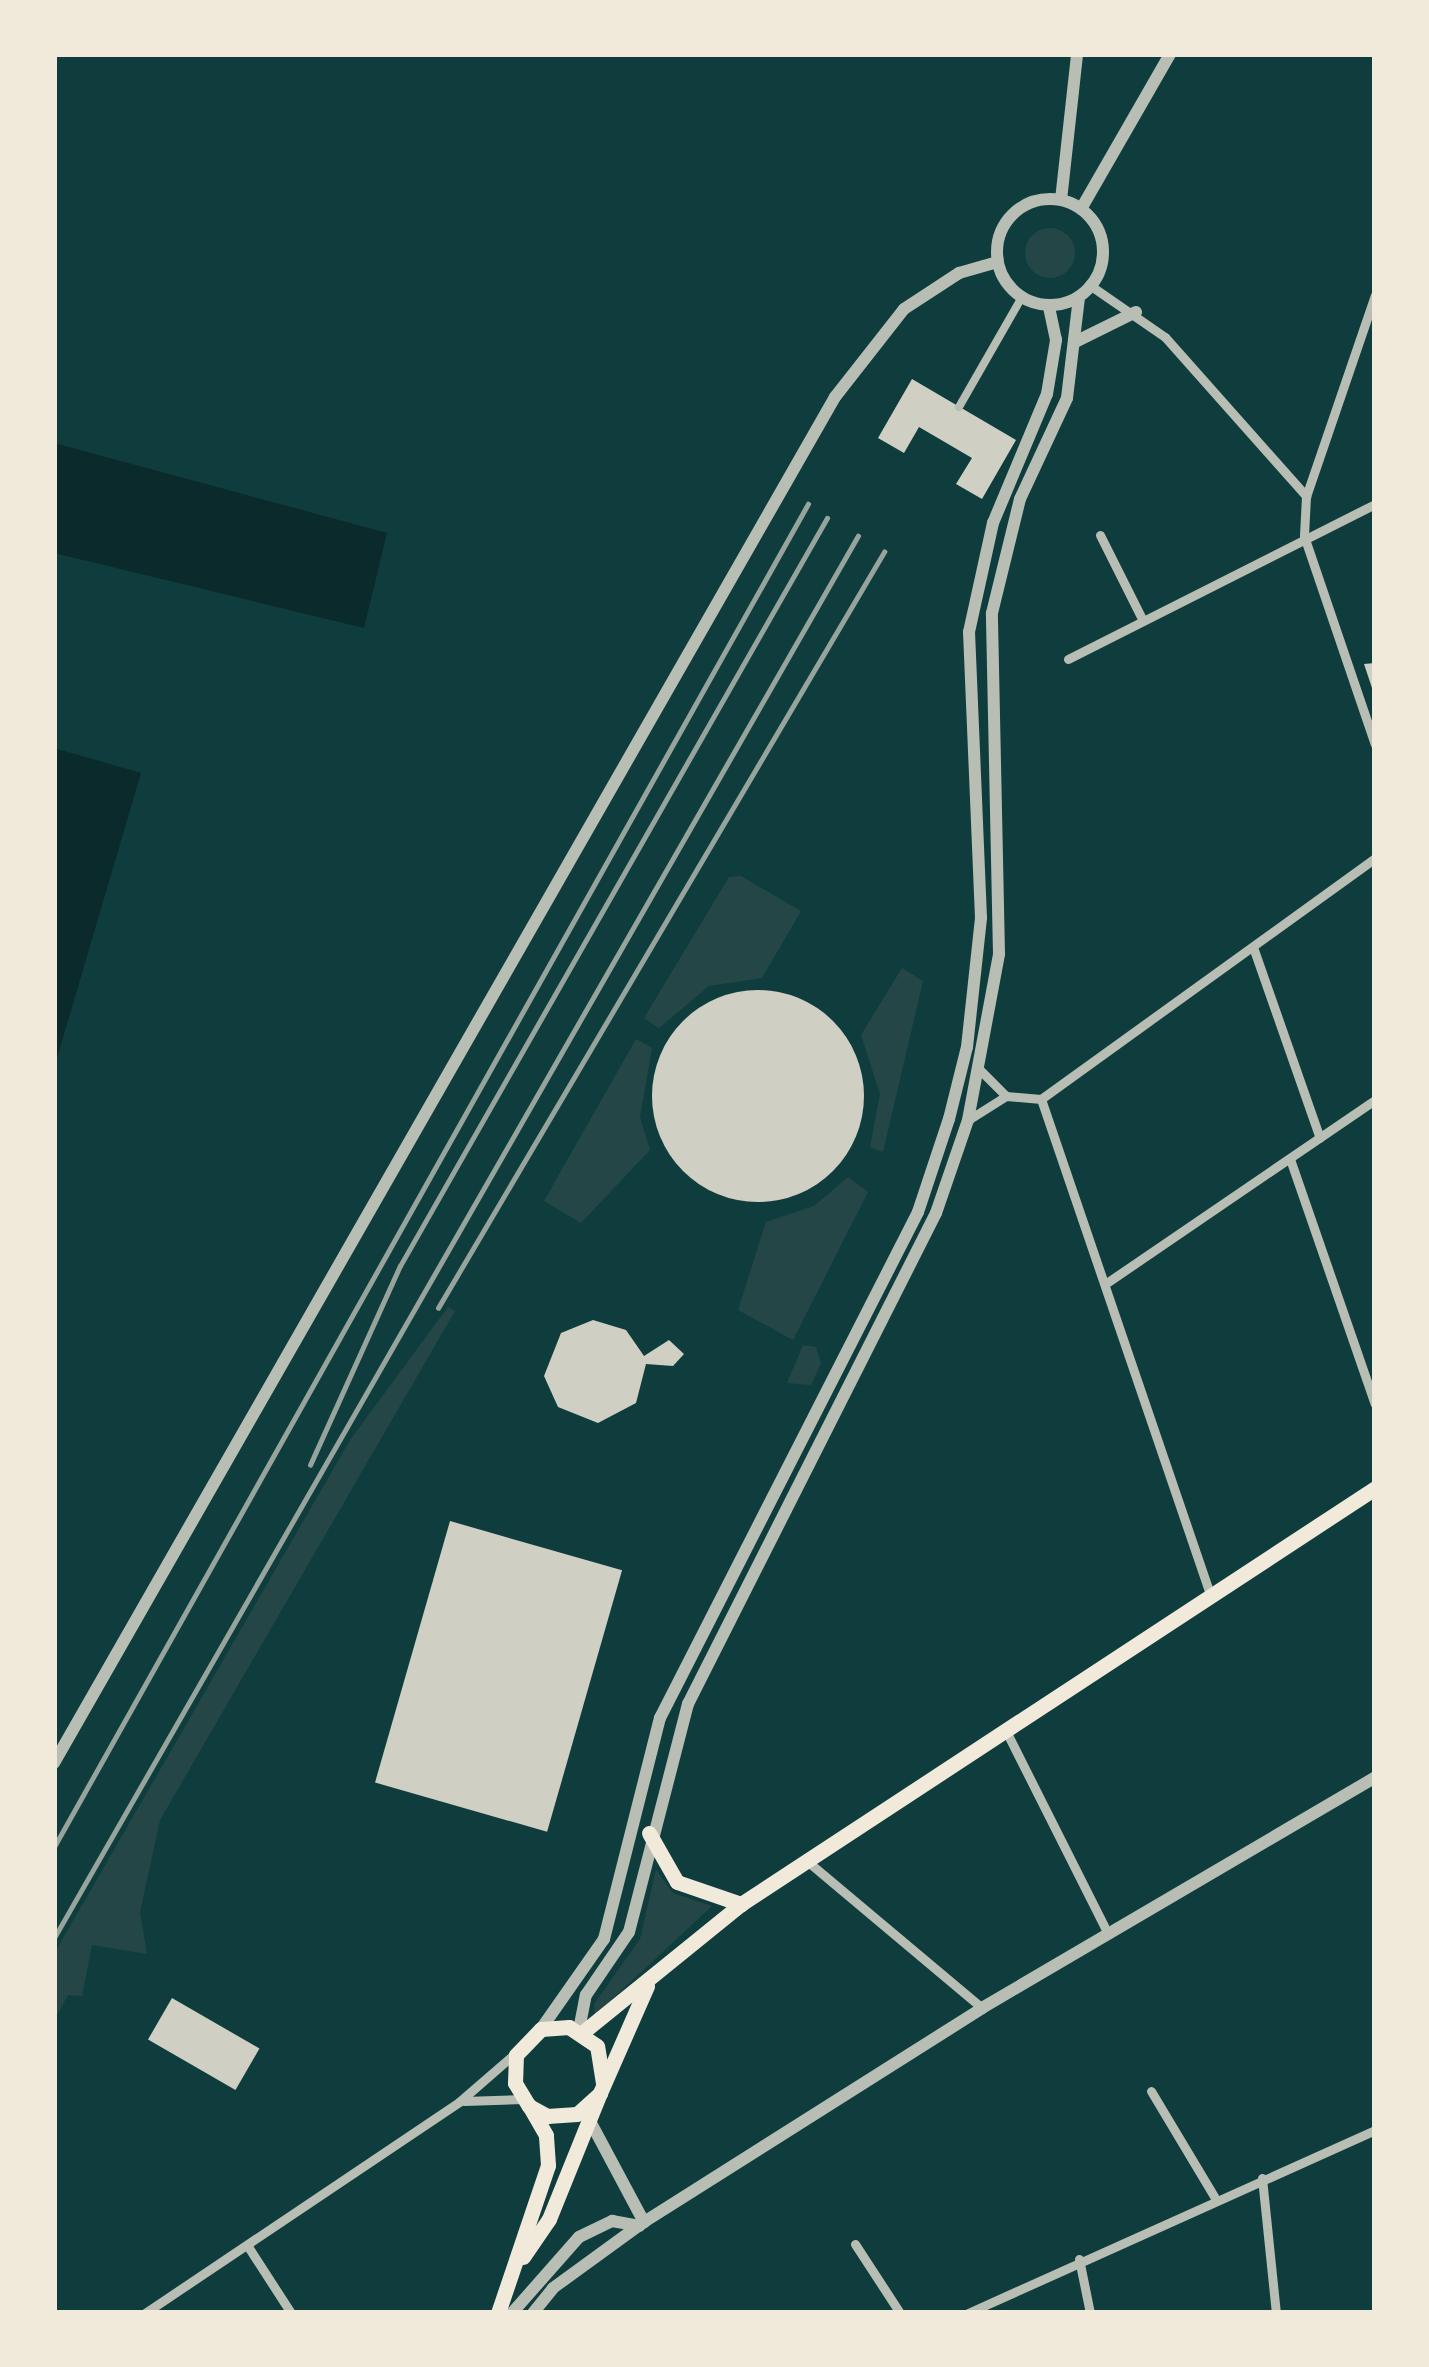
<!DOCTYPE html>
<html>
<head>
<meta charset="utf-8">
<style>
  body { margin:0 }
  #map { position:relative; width:1429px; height:2367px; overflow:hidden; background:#0f3d3e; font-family:Commissioner,sans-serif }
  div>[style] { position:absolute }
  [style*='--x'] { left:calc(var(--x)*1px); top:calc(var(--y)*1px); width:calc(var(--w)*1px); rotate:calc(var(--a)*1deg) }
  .green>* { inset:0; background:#244646 }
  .round { border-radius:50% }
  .water>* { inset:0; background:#0a2a2b }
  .building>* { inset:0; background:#cfcfc3; transform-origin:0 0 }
  .pedestrian>* { height:8px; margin:-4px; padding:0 4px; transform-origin:4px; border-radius:4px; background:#b8beb3 }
  .minor>* { height:9px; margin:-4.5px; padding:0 4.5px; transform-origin:4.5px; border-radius:4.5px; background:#b8beb3 }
  .tertiary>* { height:12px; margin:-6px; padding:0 6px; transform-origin:6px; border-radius:6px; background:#b8beb3 }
  .tertiary>.ring { margin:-6px; padding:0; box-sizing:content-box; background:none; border:12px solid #b8beb3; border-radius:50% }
  .primary>* { height:15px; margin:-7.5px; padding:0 7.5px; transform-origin:7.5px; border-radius:7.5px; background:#f1e9da }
  .trunk>* { height:15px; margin:-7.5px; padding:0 7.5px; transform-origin:7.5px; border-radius:7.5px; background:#f1e9da }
  .rail>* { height:4.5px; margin:-2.25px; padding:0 2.25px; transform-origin:2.25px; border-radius:2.25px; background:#97a49c }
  span { translate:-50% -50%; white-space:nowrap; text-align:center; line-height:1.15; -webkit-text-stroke:9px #f1e9da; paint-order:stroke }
  .frame { position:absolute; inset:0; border:57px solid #f1e9da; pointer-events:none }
</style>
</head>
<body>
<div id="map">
  <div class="green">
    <i class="round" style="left:1025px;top:228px;width:50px;height:50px"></i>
    <i style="clip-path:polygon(741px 876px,801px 911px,762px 978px,709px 986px,659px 1028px,644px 1018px,729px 877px)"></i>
    <i style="clip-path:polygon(902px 968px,923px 981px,883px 1152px,870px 1147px,880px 1094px,861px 1035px)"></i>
    <i style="clip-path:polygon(636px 1039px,652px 1048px,640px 1117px,650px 1150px,581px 1223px,544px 1201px)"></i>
    <i style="clip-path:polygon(848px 1177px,868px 1192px,793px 1340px,738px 1310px,766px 1222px,814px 1206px)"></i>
    <i style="clip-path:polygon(448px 1307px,455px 1311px,160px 1820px,140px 1912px,147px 1954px,92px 1945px,82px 1996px,68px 1995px,54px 2021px,54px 1954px,350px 1440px)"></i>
    <i style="clip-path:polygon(803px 1345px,816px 1347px,821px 1363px,811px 1385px,787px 1383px)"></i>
    <i style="clip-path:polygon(656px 1869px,673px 1893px,712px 1906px,595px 2015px,594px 2004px,640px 1939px)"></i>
  </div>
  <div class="water">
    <i style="clip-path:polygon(54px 443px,387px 533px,364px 628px,54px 553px)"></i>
    <i style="clip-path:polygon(54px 748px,141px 773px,54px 1068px)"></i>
  </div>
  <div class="building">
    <i style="clip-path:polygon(912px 379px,1016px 440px,982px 499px,956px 484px,972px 458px,919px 427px,904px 453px,878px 438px)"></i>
    <i style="clip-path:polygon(1375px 663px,1375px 693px,1374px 694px,1364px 664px)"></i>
    <i class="round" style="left:652px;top:990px;width:212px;height:212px"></i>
    <i style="clip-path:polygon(593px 1320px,626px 1330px,644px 1356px,669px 1340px,684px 1354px,673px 1366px,646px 1364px,636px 1403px,598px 1423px,558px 1407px,544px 1376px,561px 1333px)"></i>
    <i style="left:450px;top:1521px;width:179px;height:272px;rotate:16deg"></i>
    <i style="left:172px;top:1998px;width:101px;height:48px;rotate:30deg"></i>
  </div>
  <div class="pedestrian">
    <i style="--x:959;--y:407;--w:127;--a:-60.2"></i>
  </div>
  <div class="minor">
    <i style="--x:1091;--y:286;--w:90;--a:34.6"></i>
    <i style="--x:1165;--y:337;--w:213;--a:48.4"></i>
    <i style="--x:1375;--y:295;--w:213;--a:108.9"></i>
    <i style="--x:1306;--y:496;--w:40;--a:92.9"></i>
    <i style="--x:1304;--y:536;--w:220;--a:71.2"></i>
    <i style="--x:1100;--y:535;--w:96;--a:63.4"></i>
    <i style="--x:1068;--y:659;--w:344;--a:-26.8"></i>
    <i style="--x:1253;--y:947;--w:202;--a:70.7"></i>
    <i style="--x:980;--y:1070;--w:37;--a:45"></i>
    <i style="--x:1041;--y:1099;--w:526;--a:71.15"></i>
    <i style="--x:1041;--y:1099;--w:412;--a:-35.8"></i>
    <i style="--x:968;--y:1120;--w:45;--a:-32.3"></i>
    <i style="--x:1006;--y:1096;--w:35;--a:5"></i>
    <i style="--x:1290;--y:1159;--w:259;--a:70.9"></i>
    <i style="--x:1105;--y:1284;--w:327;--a:-34.3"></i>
    <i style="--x:1006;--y:1731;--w:227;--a:63.3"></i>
    <i style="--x:807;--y:1861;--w:229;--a:40"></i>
    <i style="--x:1151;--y:2091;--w:125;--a:59.1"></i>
    <i style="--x:464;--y:2101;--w:59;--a:-1.9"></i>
    <i style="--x:1262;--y:2178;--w:136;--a:84.1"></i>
    <i style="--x:855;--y:2244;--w:82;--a:56.9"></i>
    <i style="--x:247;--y:2245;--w:81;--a:57.1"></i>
    <i style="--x:1079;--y:2259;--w:55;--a:78.5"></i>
    <i style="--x:145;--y:2313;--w:378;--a:-33.9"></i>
    <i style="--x:459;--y:2102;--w:72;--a:-41"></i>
    <i style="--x:968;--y:2313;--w:446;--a:-24.2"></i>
  </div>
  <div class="tertiary">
    <i class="ring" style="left:997px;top:199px;width:94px;height:94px"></i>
    <i style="--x:1061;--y:200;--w:147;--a:-83.7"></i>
    <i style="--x:1081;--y:209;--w:179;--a:-60.1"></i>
    <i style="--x:1075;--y:342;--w:68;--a:-26.2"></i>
    <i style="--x:54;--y:1763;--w:1574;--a:-60.24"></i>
    <i style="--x:835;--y:397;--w:112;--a:-51.9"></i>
    <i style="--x:904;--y:309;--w:66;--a:-33.2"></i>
    <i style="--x:959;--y:273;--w:40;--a:-16"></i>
    <i style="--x:541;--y:2029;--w:110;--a:-55"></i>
    <i style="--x:604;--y:1939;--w:228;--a:-75.8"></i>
    <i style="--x:660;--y:1718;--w:568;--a:-62.98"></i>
    <i style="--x:918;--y:1212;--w:98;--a:-71.6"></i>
    <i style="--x:949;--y:1119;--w:74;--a:-76"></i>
    <i style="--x:967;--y:1047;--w:130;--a:-83.8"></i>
    <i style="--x:981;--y:918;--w:286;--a:-92.4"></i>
    <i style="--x:969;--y:632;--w:112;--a:-77.6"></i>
    <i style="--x:993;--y:523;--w:140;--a:-67.3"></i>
    <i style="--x:1047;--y:394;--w:55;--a:-80.5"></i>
    <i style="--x:1056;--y:340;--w:35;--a:-102"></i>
    <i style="--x:579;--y:2030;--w:36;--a:-79"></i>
    <i style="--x:586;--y:1995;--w:76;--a:-55.7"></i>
    <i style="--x:629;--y:1932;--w:236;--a:-75.5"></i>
    <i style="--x:688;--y:1704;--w:550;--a:-63.2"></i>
    <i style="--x:936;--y:1213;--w:98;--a:-71"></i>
    <i style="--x:968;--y:1120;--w:169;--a:-79.4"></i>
    <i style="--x:999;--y:954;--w:341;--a:-91.2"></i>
    <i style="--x:992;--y:613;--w:117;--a:-76.2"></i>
    <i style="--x:1020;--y:499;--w:111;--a:-65"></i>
    <i style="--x:1067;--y:398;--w:102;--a:-83.2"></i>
    <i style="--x:590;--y:2121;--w:115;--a:61.9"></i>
    <i style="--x:512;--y:2313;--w:101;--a:-48.6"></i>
    <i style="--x:579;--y:2237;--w:37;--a:-26"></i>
    <i style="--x:612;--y:2221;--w:28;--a:10"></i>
    <i style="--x:533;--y:2313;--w:32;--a:-51"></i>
    <i style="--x:553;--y:2288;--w:112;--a:-36"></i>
    <i style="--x:644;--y:2222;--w:400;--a:-32.3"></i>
    <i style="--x:982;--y:2008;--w:456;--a:-30.4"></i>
  </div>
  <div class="primary">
    <i style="--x:649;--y:1833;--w:56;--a:60.3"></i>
    <i style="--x:677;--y:1882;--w:68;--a:19"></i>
    <i style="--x:583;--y:2032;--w:203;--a:-39"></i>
    <i style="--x:741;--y:1904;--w:758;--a:-33.27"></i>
    <i style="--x:603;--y:2083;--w:37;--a:-99"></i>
    <i style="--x:597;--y:2046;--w:34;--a:-146"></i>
    <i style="--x:569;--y:2027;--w:28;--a:176"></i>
    <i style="--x:541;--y:2029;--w:36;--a:134"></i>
    <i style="--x:516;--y:2055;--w:28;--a:92"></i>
    <i style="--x:515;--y:2083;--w:27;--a:59"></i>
    <i style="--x:529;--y:2106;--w:21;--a:29"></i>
    <i style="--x:547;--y:2116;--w:30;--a:-4"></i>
    <i style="--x:577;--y:2114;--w:31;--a:-42"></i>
    <i style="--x:600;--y:2093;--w:117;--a:-66.3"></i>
  </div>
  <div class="trunk">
    <i style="--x:523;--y:2257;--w:46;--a:-55.6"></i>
    <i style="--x:549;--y:2219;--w:136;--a:-68"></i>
    <i style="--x:498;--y:2313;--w:156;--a:-71.3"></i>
    <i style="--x:548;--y:2165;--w:30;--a:-94"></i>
    <i style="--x:546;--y:2135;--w:34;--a:-120"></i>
  </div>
  <div class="rail">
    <i style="--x:438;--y:1308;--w:878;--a:-59.46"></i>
    <i style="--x:310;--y:1465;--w:218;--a:-65.7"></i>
    <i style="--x:400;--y:1266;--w:861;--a:-60.28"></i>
    <i style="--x:54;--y:1847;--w:1540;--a:-60.69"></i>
    <i style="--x:54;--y:1938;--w:1616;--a:-60.17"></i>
  </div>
  <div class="frame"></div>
</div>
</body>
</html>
